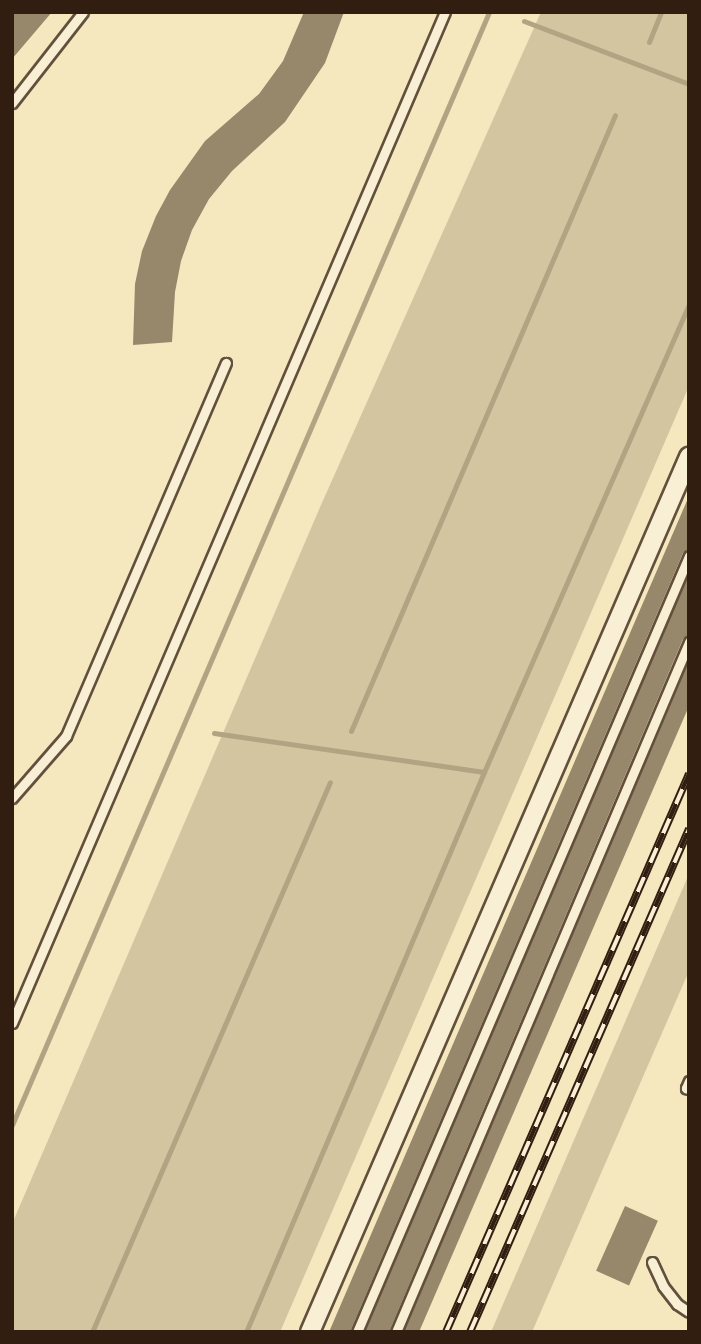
<!DOCTYPE html>
<html>
<head>
<meta charset="utf-8">
<style>
  body { margin:0 }
  #map { position:relative; width:701px; height:1344px; overflow:hidden; background:#f5e7be; font-family:Vollkorn,serif }
  div>[style] { position:absolute }
  [style*='--x'] { left:calc(var(--x)*1px); top:calc(var(--y)*1px); width:calc(var(--w)*1px); rotate:calc(var(--a)*1deg) }
  .green>* { inset:0; background:#d4c5a1 }
  .stream>* { height:5px; margin:-2.5px; padding:0 2.5px; transform-origin:2.5px; border-radius:2.5px; background:#b2a383 }
  .building>* { inset:0; background:#97876b; transform-origin:0 0 }
  .roads { filter:drop-shadow(2px 0 #62503c) drop-shadow(-2px 0 #62503c) drop-shadow(0 2px #62503c) drop-shadow(0 -2px #62503c) }
  .service>* { height:9px; margin:-4.5px; padding:0 4.5px; transform-origin:4.5px; border-radius:4.5px; background:#f8efd5 }
  .minor>* { height:18px; margin:-9px; padding:0 9px; transform-origin:9px; border-radius:9px; background:#f8efd5 }
  .rail>* { height:8px; margin-top:-4px; transform-origin:0; background:repeating-linear-gradient(90deg,#f8efd5 0 16px,#311e11 0 32px); box-sizing:border-box; border-block:2px solid #311e11 }
  span { translate:-50% -50%; white-space:nowrap; text-align:center; line-height:1.15; -webkit-text-stroke:7px #f8efd5; paint-order:stroke }
  .frame { position:absolute; inset:0; border:14px solid #311e11; pointer-events:none }
</style>
</head>
<body>
<div id="map">
  <div class="green">
    <i style="clip-path:polygon(541px 12px,689px 12px,689px 386px,280px 1332px,12px 1332px,12px 1224px,321px 505px)"></i>
    <i style="clip-path:polygon(689px 874px,689px 971px,532px 1332px,491px 1332px)"></i>
  </div>
  <div class="stream">
    <i style="--x:524;--y:21;--w:177;--a:20.9"></i>
    <i style="--x:649;--y:42;--w:32;--a:-68"></i>
    <i style="--x:351;--y:731;--w:670;--a:-66.8"></i>
    <i style="--x:214;--y:733;--w:273;--a:8.2"></i>
    <i style="--x:12;--y:1125;--w:1211;--a:-66.8"></i>
    <i style="--x:92;--y:1332;--w:599;--a:-66.6"></i>
    <i style="--x:246;--y:1332;--w:608;--a:-66.97"></i>
    <i style="--x:484;--y:772;--w:511;--a:-66.34"></i>
  </div>
  <div class="building">
    <i style="clip-path:polygon(12px 12px,52px 12px,12px 59px)"></i>
    <i style="clip-path:polygon(304px 12px,344px 12px,325px 63px,285px 122px,232px 171px,209px 199px,192px 230px,181px 261px,175px 292px,172px 342px,133px 345px,135px 284px,142px 251px,156px 216px,170px 190px,205px 141px,259px 94px,283px 61px)"></i>
    <i style="clip-path:polygon(689px 496px,689px 549px,683px 553px,350px 1332px,329px 1332px)"></i>
    <i style="clip-path:polygon(689px 574px,689px 635px,683px 639px,389px 1332px,365px 1332px)"></i>
    <i style="clip-path:polygon(689px 661px,689px 706px,419px 1332px,404px 1332px)"></i>
    <i style="left:625px;top:1206px;width:36px;height:71px;rotate:24deg"></i>
  </div>
  <div class="roads">
    <div class="service">
      <i style="--x:12;--y:103;--w:115;--a:-52"></i>
      <i style="--x:12;--y:798;--w:82;--a:-48.9"></i>
      <i style="--x:66;--y:736;--w:406;--a:-66.8"></i>
      <i style="--x:12;--y:1023;--w:1100;--a:-66.82"></i>
      <i style="--x:689;--y:1081;--w:8;--a:113"></i>
      <i style="--x:686;--y:1088;--w:3;--a:18"></i>
      <i style="--x:652;--y:1262;--w:26;--a:65"></i>
      <i style="--x:663;--y:1286;--w:23;--a:52"></i>
      <i style="--x:677;--y:1304;--w:14;--a:34"></i>
      <i style="--x:357;--y:1332;--w:844;--a:-66.84"></i>
      <i style="--x:396;--y:1332;--w:750;--a:-66.99"></i>
    </div>
    <div class="minor">
      <i style="--x:310;--y:1332;--w:954;--a:-66.58"></i>
    </div>
  </div>
  <div class="rail">
    <i style="--x:446;--y:1332;--w:609;--a:-66.47"></i>
    <i style="--x:470;--y:1332;--w:549;--a:-66.47"></i>
  </div>
  <div class="frame"></div>
</div>
</body>
</html>
